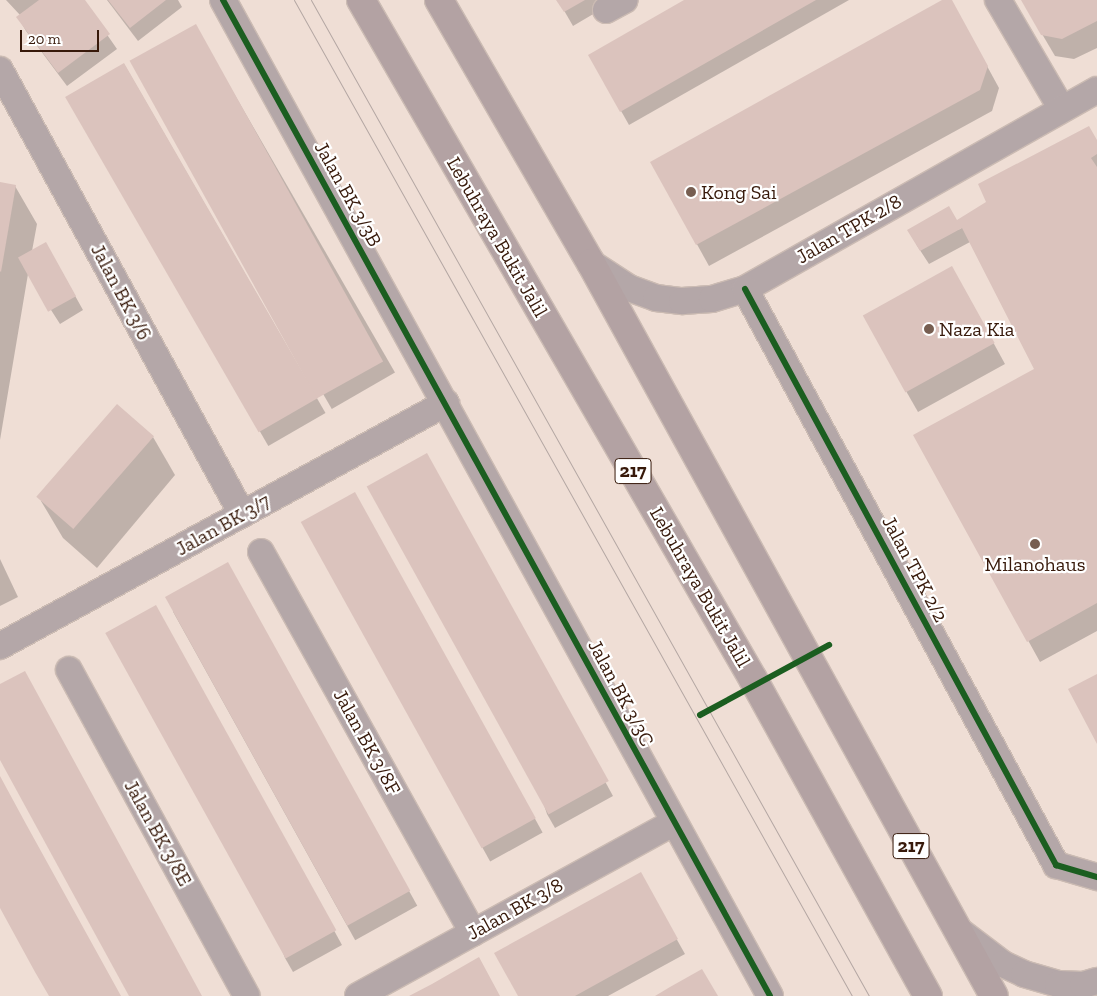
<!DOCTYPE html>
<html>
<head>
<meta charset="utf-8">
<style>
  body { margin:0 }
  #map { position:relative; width:1097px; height:996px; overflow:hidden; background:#efded5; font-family:"Zilla Slab",serif }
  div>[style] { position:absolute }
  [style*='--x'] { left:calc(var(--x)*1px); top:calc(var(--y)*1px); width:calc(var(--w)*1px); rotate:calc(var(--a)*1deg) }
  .shadow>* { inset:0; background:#0003; transform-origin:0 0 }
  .building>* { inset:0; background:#dbc3bd; transform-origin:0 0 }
  .roads { filter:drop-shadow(1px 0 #cbbbb3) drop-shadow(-1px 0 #cbbbb3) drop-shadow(0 1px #cbbbb3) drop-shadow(0 -1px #cbbbb3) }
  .minor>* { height:26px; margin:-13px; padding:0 13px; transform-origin:13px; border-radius:13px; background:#b4a7a8 }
  .highway>* { height:28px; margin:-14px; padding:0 14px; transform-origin:14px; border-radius:14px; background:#b3a2a3 }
  .tram>* { height:1px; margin:-0.5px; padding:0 0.5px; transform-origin:0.5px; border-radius:0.5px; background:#b4a7a3 }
  .cycleway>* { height:6px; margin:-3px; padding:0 3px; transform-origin:3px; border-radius:3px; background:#1b5e20 }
  .dots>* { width:14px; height:14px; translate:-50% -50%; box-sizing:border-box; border:2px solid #fff; border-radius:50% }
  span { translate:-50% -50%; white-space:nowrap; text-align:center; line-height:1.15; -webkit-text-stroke:4.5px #fff; paint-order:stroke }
  .shield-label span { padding:1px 4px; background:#fff; border:1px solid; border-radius:4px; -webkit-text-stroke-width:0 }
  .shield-label { font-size:19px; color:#37190a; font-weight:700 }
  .poi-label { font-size:20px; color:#37190a }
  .left { translate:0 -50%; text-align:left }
  .street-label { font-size:20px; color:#37190a }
  .scale { position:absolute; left:20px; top:30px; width:79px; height:22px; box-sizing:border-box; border:2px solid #37190a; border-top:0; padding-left:6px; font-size:15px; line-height:18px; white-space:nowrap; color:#37190a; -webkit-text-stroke:4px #fff; paint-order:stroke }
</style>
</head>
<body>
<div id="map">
  <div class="shadow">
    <i style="clip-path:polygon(6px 0,83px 0,117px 49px,67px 86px,26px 31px,18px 17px,20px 15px)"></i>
    <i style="clip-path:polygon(107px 0,178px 0,182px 7px,138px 41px)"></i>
    <i style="clip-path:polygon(558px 0,617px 0,573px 26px)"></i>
    <i style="clip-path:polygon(687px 0,849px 0,629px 125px,590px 56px)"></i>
    <i style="clip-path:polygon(944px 0,951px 0,999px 88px,992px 111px,709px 266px,652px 163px)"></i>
    <i style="clip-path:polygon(1022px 0,1097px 0,1097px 48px,1074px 59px,1055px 56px)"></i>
    <i style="left:195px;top:26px;width:400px;height:73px;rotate:60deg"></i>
    <i style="left:124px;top:64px;width:403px;height:66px;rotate:60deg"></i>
    <i style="clip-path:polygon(1097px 142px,1097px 631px,1040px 662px,915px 435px,1036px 370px,970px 242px,929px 264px,916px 244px,960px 229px)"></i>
    <i style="clip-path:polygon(0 183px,15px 186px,37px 224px,32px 251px,54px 258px,83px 310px,60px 324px,28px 274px,0 440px)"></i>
    <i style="clip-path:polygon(964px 289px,1005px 364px,918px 412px,906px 391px)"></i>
    <i style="clip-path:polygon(153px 437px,175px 475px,97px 568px,63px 538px,41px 501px)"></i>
    <i style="clip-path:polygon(434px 468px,613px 796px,555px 828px,547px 814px)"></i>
    <i style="left:355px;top:494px;width:387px;height:60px;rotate:61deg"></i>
    <i style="clip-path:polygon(0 559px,18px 597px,0 606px)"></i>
    <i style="left:235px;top:577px;width:376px;height:71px;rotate:61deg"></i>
    <i style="clip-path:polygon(164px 621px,342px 945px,293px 972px,285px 958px)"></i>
    <i style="clip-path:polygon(648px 888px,685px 954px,608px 996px,519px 996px)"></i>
  </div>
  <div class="building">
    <i style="clip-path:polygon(39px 0,85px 0,110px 34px,58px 73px,16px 17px)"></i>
    <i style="clip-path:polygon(108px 0,166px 0,130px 28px)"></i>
    <i style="clip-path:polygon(556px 0,585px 0,564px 12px)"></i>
    <i style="clip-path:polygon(684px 0,816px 0,620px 112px,588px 55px)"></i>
    <i style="clip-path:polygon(942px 0,952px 0,988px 66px,980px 90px,696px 245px,650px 162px)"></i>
    <i style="clip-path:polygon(1021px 0,1097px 0,1097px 21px,1062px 39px,1041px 35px)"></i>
    <i style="left:196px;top:24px;width:386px;height:76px;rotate:61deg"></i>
    <i style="left:124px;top:63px;width:387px;height:68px;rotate:60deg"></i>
    <i style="clip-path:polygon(1089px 126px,1097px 140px,1097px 154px,1091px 158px,1097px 167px,1097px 603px,1027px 642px,913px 435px,1034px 369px,962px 228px,920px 251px,907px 230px,949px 206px,957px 220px,986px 202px,978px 184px)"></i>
    <i style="clip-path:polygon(0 182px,16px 185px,1px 272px,0 271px)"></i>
    <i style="left:46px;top:242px;width:62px;height:32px;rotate:61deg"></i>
    <i style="left:952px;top:266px;width:88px;height:102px;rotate:61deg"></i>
    <i style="left:117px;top:404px;width:49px;height:123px;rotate:41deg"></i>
    <i style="left:427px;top:453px;width:375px;height:69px;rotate:61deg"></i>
    <i style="left:355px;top:492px;width:373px;height:62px;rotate:61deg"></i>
    <i style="left:228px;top:562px;width:376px;height:72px;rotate:61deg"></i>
    <i style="left:156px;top:605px;width:372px;height:58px;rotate:61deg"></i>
    <i style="clip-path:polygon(25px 671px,115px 836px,202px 996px,129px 996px,71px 890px,0 760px,0 684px)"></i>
    <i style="clip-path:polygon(1097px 674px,1097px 744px,1068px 689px)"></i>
    <i style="clip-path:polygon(0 776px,26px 824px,121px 996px,49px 996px,35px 972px,0 908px)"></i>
    <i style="clip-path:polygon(641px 872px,678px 939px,575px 996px,518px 996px,494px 953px)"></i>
    <i style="clip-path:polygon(479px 957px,500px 996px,409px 996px,432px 984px)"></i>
    <i style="clip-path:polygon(702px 969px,718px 996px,655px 996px,670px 987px)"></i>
  </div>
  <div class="roads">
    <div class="minor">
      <i style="--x:223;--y:0;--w:1136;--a:61.22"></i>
      <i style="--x:998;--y:0;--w:125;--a:59.7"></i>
      <i style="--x:606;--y:10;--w:21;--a:-28"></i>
      <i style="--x:0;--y:70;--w:506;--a:61.41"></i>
      <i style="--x:591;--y:263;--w:45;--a:33.3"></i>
      <i style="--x:629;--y:288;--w:29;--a:20"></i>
      <i style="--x:656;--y:298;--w:26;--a:7"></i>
      <i style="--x:682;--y:301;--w:30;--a:-4"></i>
      <i style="--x:712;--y:299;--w:34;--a:-17"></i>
      <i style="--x:745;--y:289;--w:404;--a:-29.5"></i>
      <i style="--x:745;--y:289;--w:655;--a:61.63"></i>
      <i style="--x:1056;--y:865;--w:43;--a:16.3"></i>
      <i style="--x:261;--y:552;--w:436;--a:60.9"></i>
      <i style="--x:0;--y:646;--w:508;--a:-28.58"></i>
      <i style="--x:69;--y:670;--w:371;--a:61.4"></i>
      <i style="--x:957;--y:929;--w:58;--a:37.3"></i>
      <i style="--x:1003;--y:964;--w:23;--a:25"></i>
      <i style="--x:1024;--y:974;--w:35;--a:16"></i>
      <i style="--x:1058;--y:984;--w:25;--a:2"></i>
      <i style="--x:1083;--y:985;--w:15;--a:-16"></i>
      <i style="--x:358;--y:996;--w:359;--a:-28.8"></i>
    </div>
    <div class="highway">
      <i style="--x:361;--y:0;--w:784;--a:60"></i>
      <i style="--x:753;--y:679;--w:362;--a:61.1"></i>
      <i style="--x:439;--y:0;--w:304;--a:60"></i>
      <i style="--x:591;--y:263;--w:836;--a:61.2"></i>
    </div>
  </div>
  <div class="tram">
    <i style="--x:294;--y:0;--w:1142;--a:60.74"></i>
    <i style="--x:311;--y:0;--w:1142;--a:60.74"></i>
  </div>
  <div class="cycleway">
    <i style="--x:223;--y:0;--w:1136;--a:61.22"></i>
    <i style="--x:745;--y:289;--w:655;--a:61.63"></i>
    <i style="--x:1056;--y:865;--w:43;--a:16.3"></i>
    <i style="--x:700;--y:715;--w:147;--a:-28.5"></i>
  </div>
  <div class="dots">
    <i style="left:691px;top:192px;background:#775e51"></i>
    <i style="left:929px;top:329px;background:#775e51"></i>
    <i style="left:1035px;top:544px;background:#775e51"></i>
  </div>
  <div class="shield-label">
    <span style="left:633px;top:471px">217</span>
    <span style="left:911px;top:846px">217</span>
  </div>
  <div class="poi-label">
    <span class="left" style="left:701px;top:192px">Kong Sai</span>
    <span class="left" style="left:939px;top:329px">Naza Kia</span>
    <span style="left:1035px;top:564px">Milanohaus</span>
  </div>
  <div class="street-label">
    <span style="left:348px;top:194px;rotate:61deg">Jalan BK 3/3B</span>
    <span style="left:849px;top:229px;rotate:-30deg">Jalan TPK 2/8</span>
    <span style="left:497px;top:237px;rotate:60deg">Lebuhraya Bukit Jalil</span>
    <span style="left:121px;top:292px;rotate:62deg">Jalan BK 3/6</span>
    <span style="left:223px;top:525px;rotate:-29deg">Jalan BK 3/7</span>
    <span style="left:915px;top:569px;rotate:62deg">Jalan TPK 2/2</span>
    <span style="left:700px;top:587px;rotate:60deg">Lebuhraya Bukit Jalil</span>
    <span style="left:621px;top:693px;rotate:62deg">Jalan BK 3/3C</span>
    <span style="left:367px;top:742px;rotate:61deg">Jalan BK 3/8F</span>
    <span style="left:158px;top:833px;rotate:61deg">Jalan BK 3/8E</span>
    <span style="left:515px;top:909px;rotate:-29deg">Jalan BK 3/8</span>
  </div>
  <div class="scale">20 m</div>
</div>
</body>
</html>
